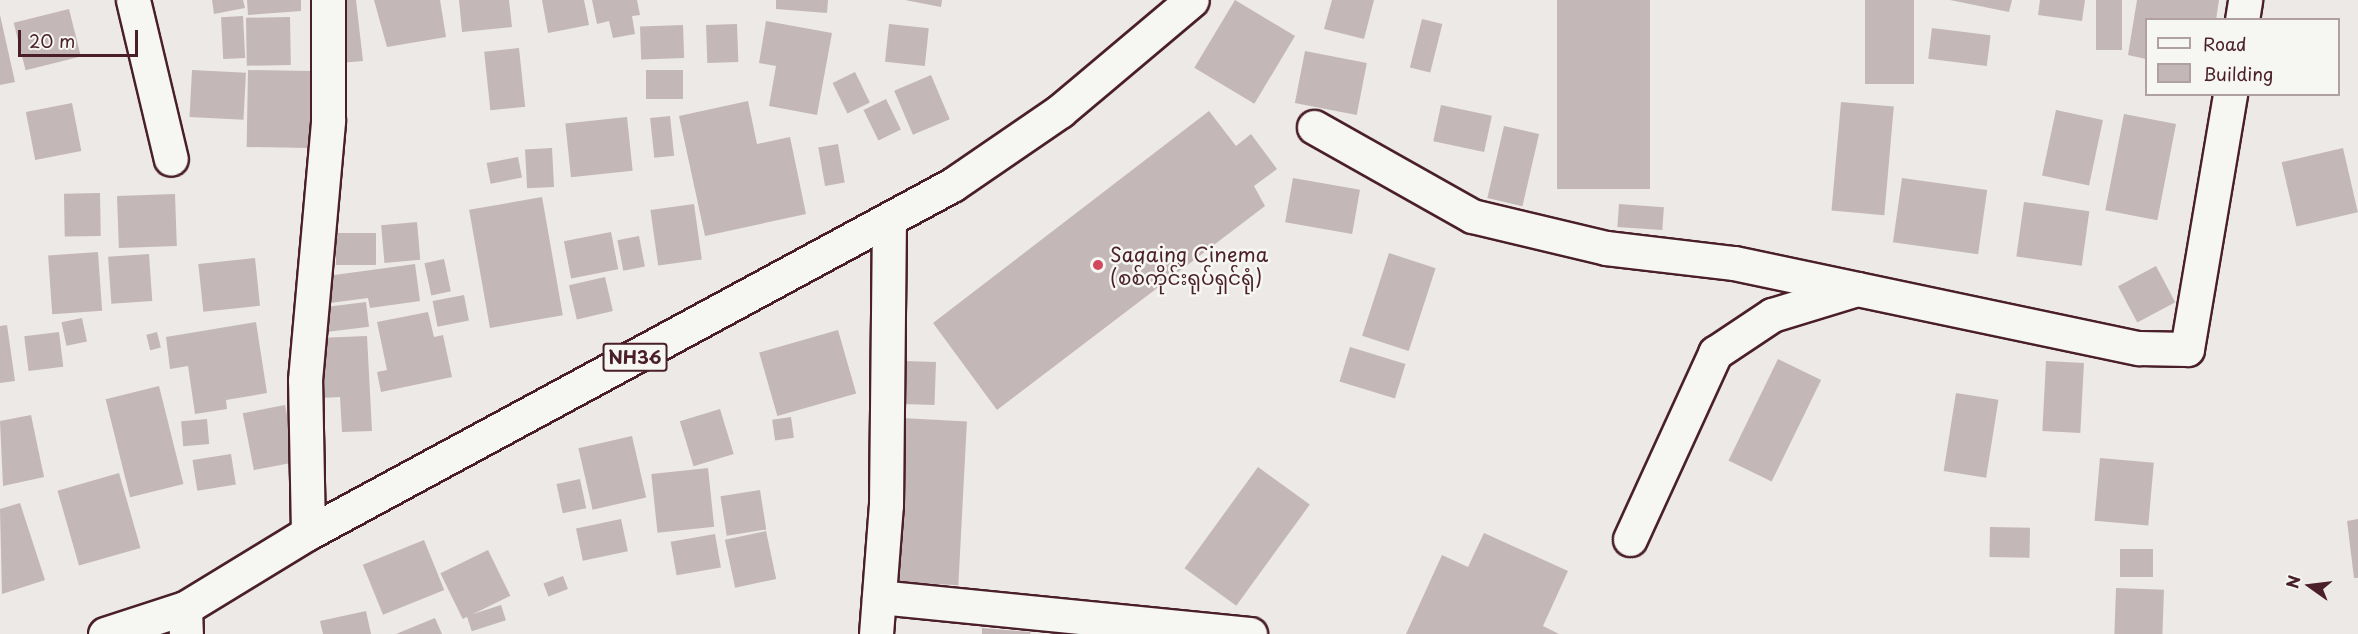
<!DOCTYPE html>
<html>
<head>
<meta charset="utf-8">
<style>
  body { margin:0 }
  #map { position:relative; width:2358px; height:634px; overflow:hidden; background:#ece9e6; font-family:"Playpen Sans","Noto Sans Myanmar",sans-serif }
  div>[style] { position:absolute }
  [style*='--x'] { left:calc(var(--x)*1px); top:calc(var(--y)*1px); width:calc(var(--w)*1px); rotate:calc(var(--a)*1deg) }
  .building>* { inset:0; background:#c4b7b7; transform-origin:0 0 }
  .roads { filter:drop-shadow(2px 0 #4a1f2b) drop-shadow(-2px 0 #4a1f2b) drop-shadow(0 2px #4a1f2b) drop-shadow(0 -2px #4a1f2b) }
  .minor>* { height:33px; margin:-16.5px; padding:0 16.5px; transform-origin:16.5px; border-radius:16.5px; background:#f6f6f2 }
  .highway>* { height:33px; margin:-16.5px; padding:0 16.5px; transform-origin:16.5px; border-radius:16.5px; background:#f6f6f2 }
  .dots>* { width:16px; height:16px; translate:-50% -50%; box-sizing:border-box; border:3px solid #f6f6f2; border-radius:50% }
  span { translate:-50% -50%; white-space:nowrap; text-align:center; line-height:1.15; -webkit-text-stroke:5px #f6f6f2; paint-order:stroke }
  .shield-label span { padding:2px 4px; background:#f6f6f2; border:2px solid; border-radius:4px; -webkit-text-stroke-width:0 }
  .shield-label { font-size:18px; color:#4a1f2b; font-weight:700 }
  .poi-label { font-size:20px; color:#4a1f2b }
  .left { translate:0 -50%; text-align:left }
  .legend { position:absolute; left:2145px; top:18px; width:195px; height:78px; box-sizing:border-box; background:#f6f6f2; border:2px solid #b1a0a2; margin:0; padding:8px 10px; list-style:none; font-size:18px; color:#4a1f2b }
  .legend li { display:flex; align-items:center; gap:12px; height:30px }
  .legend b { width:30px; border:2px solid #b1a0a2 }
  .north { position:absolute; left:2280px; top:556px; width:60px; height:60px; -webkit-text-stroke:4px #f6f6f2; paint-order:stroke; rotate:284deg; font-size:16px; font-weight:700; line-height:24px; text-align:center; color:#4a1f2b }
  .north::after { content:''; display:block; margin:auto; width:21px; height:27px; background:#4a1f2b; clip-path:polygon(50% 0,100% 100%,50% 72%,0 100%) }
  .scale { position:absolute; left:18px; top:30px; width:120px; height:27px; box-sizing:border-box; border:3px solid #4a1f2b; border-top:0; padding-left:8px; font-size:18px; line-height:21px; white-space:nowrap; color:#4a1f2b; -webkit-text-stroke:4px #f6f6f2; paint-order:stroke }
</style>
</head>
<body>
<div id="map">
  <div class="building">
    <i style="clip-path:polygon(212px 0,243px 0,245px 8px,214px 14px)"></i>
    <i style="clip-path:polygon(247px 0,301px 0,301px 11px,248px 15px)"></i>
    <i style="clip-path:polygon(344px 0,356px 0,363px 61px,340px 63px)"></i>
    <i style="clip-path:polygon(374px 0,440px 0,446px 37px,387px 47px)"></i>
    <i style="clip-path:polygon(459px 0,509px 0,512px 27px,462px 32px)"></i>
    <i style="clip-path:polygon(542px 0,584px 0,589px 25px,548px 33px)"></i>
    <i style="clip-path:polygon(592px 0,637px 0,640px 15px,632px 16px,635px 34px,613px 38px,609px 21px,597px 24px)"></i>
    <i style="clip-path:polygon(776px 0,828px 0,827px 13px,776px 9px)"></i>
    <i style="clip-path:polygon(905px 0,942px 0,941px 7px)"></i>
    <i style="left:1235px;top:0;width:70px;height:79px;rotate:31deg"></i>
    <i style="clip-path:polygon(1332px 0,1374px 0,1364px 39px,1324px 29px)"></i>
    <i style="left:1557px;top:0;width:93px;height:189px"></i>
    <i style="left:1865px;top:0;width:49px;height:84px"></i>
    <i style="clip-path:polygon(1950px 0,2012px 0,2009px 12px)"></i>
    <i style="clip-path:polygon(2040px 0,2085px 0,2082px 21px,2038px 15px)"></i>
    <i style="left:2096px;top:0;width:26px;height:50px"></i>
    <i style="clip-path:polygon(2137px 0,2219px 0,2216px 20px,2146px 20px,2146px 59px,2128px 55px)"></i>
    <i style="left:69px;top:9px;width:49px;height:57px;rotate:76deg"></i>
    <i style="clip-path:polygon(0 15px,15px 82px,0 85px)"></i>
    <i style="left:243px;top:16px;width:42px;height:22px;rotate:87deg"></i>
    <i style="left:290px;top:17px;width:48px;height:44px;rotate:89deg"></i>
    <i style="left:1422px;top:19px;width:21px;height:50px;rotate:14deg"></i>
    <i style="clip-path:polygon(766px 21px,832px 33px,817px 115px,769px 106px,776px 66px,759px 63px)"></i>
    <i style="left:737px;top:24px;width:38px;height:31px;rotate:88deg"></i>
    <i style="left:889px;top:24px;width:40px;height:38px;rotate:6deg"></i>
    <i style="left:683px;top:25px;width:33px;height:43px;rotate:88deg"></i>
    <i style="left:1932px;top:28px;width:59px;height:31px;rotate:7deg"></i>
    <i style="left:519px;top:48px;width:59px;height:35px;rotate:84deg"></i>
    <i style="left:1305px;top:51px;width:63px;height:53px;rotate:11deg"></i>
    <i style="left:192px;top:70px;width:54px;height:47px;rotate:3deg"></i>
    <i style="left:248px;top:70px;width:64px;height:77px;rotate:1deg"></i>
    <i style="left:683px;top:70px;width:29px;height:37px;rotate:90deg"></i>
    <i style="left:855px;top:72px;width:34px;height:25px;rotate:64deg"></i>
    <i style="left:931px;top:75px;width:48px;height:40px;rotate:67deg"></i>
    <i style="left:886px;top:99px;width:34px;height:25px;rotate:64deg"></i>
    <i style="clip-path:polygon(748px 101px,757px 144px,790px 137px,806px 214px,705px 236px,679px 116px)"></i>
    <i style="left:1841px;top:102px;width:53px;height:109px;rotate:5deg"></i>
    <i style="left:72px;top:103px;width:49px;height:47px;rotate:79deg"></i>
    <i style="left:1441px;top:105px;width:52px;height:37px;rotate:12deg"></i>
    <i style="left:2056px;top:110px;width:48px;height:67px;rotate:12deg"></i>
    <i style="clip-path:polygon(1209px 111px,1236px 146px,1251px 134px,1277px 169px,1254px 186px,1265px 206px,997px 410px,933px 323px)"></i>
    <i style="left:2124px;top:114px;width:53px;height:98px;rotate:11deg"></i>
    <i style="left:670px;top:116px;width:40px;height:20px;rotate:84deg"></i>
    <i style="left:627px;top:117px;width:54px;height:62px;rotate:84deg"></i>
    <i style="left:1504px;top:126px;width:36px;height:74px;rotate:13deg"></i>
    <i style="left:838px;top:144px;width:39px;height:20px;rotate:80deg"></i>
    <i style="left:552px;top:148px;width:39px;height:27px;rotate:87deg"></i>
    <i style="left:2343px;top:148px;width:66px;height:63px;rotate:77deg"></i>
    <i style="left:518px;top:157px;width:21px;height:32px;rotate:79deg"></i>
    <i style="left:1293px;top:178px;width:68px;height:45px;rotate:10deg"></i>
    <i style="left:1902px;top:178px;width:86px;height:65px;rotate:8deg"></i>
    <i style="left:100px;top:193px;width:43px;height:36px;rotate:89deg"></i>
    <i style="left:175px;top:194px;width:52px;height:58px;rotate:88deg"></i>
    <i style="left:542px;top:197px;width:120px;height:74px;rotate:80deg"></i>
    <i style="left:2024px;top:202px;width:66px;height:55px;rotate:8deg"></i>
    <i style="left:694px;top:204px;width:56px;height:44px;rotate:82deg"></i>
    <i style="left:1619px;top:204px;width:45px;height:23px;rotate:4deg"></i>
    <i style="left:417px;top:222px;width:38px;height:36px;rotate:85deg"></i>
    <i style="left:611px;top:232px;width:38px;height:48px;rotate:79deg"></i>
    <i style="left:336px;top:233px;width:40px;height:32px"></i>
    <i style="left:639px;top:236px;width:31px;height:22px;rotate:79deg"></i>
    <i style="left:98px;top:252px;width:59px;height:50px;rotate:86deg"></i>
    <i style="left:1389px;top:253px;width:49px;height:87px;rotate:18deg"></i>
    <i style="left:149px;top:254px;width:47px;height:41px;rotate:86deg"></i>
    <i style="left:255px;top:258px;width:48px;height:57px;rotate:84deg"></i>
    <i style="left:444px;top:259px;width:33px;height:20px;rotate:78deg"></i>
    <i style="clip-path:polygon(415px 264px,420px 301px,370px 308px,368px 298px,330px 303px,327px 276px)"></i>
    <i style="left:2156px;top:266px;width:41px;height:43px;rotate:62deg"></i>
    <i style="left:605px;top:277px;width:35px;height:37px;rotate:77deg"></i>
    <i style="left:464px;top:295px;width:26px;height:32px;rotate:79deg"></i>
    <i style="left:366px;top:302px;width:25px;height:41px;rotate:83deg"></i>
    <i style="clip-path:polygon(428px 312px,434px 337px,443px 335px,452px 377px,381px 392px,377px 372px,387px 370px,377px 322px)"></i>
    <i style="left:82px;top:318px;width:24px;height:21px;rotate:78deg"></i>
    <i style="clip-path:polygon(256px 322px,267px 393px,226px 400px,227px 409px,195px 414px,188px 366px,170px 369px,166px 337px)"></i>
    <i style="clip-path:polygon(7px 325px,15px 381px,0 383px,0 326px)"></i>
    <i style="left:838px;top:330px;width:66px;height:82px;rotate:74deg"></i>
    <i style="left:59px;top:332px;width:35px;height:35px;rotate:83deg"></i>
    <i style="left:157px;top:332px;width:16px;height:11px;rotate:76deg"></i>
    <i style="clip-path:polygon(367px 336px,372px 431px,342px 432px,340px 397px,321px 398px,317px 338px)"></i>
    <i style="left:1350px;top:347px;width:58px;height:36px;rotate:17deg"></i>
    <i style="left:1778px;top:359px;width:48px;height:113px;rotate:26deg"></i>
    <i style="left:904px;top:361px;width:32px;height:43px;rotate:2deg"></i>
    <i style="left:2046px;top:361px;width:38px;height:70px;rotate:3deg"></i>
    <i style="left:159px;top:386px;width:101px;height:55px;rotate:76deg"></i>
    <i style="left:1956px;top:393px;width:43px;height:79px;rotate:9deg"></i>
    <i style="left:285px;top:405px;width:58px;height:43px;rotate:79deg"></i>
    <i style="left:720px;top:409px;width:47px;height:42px;rotate:73deg"></i>
    <i style="clip-path:polygon(31px 415px,44px 477px,3px 486px,0 421px)"></i>
    <i style="left:791px;top:417px;width:21px;height:19px;rotate:82deg"></i>
    <i style="left:902px;top:418px;width:65px;height:164px;rotate:3deg"></i>
    <i style="left:207px;top:419px;width:25px;height:26px;rotate:85deg"></i>
    <i style="left:632px;top:436px;width:63px;height:55px;rotate:77deg"></i>
    <i style="left:231px;top:454px;width:31px;height:39px;rotate:81deg"></i>
    <i style="left:2100px;top:458px;width:54px;height:63px;rotate:5deg"></i>
    <i style="left:1258px;top:467px;width:64px;height:125px;rotate:36deg"></i>
    <i style="left:708px;top:468px;width:59px;height:57px;rotate:84deg"></i>
    <i style="left:119px;top:473px;width:78px;height:64px;rotate:74deg"></i>
    <i style="left:580px;top:479px;width:30px;height:24px;rotate:78deg"></i>
    <i style="left:760px;top:490px;width:40px;height:40px;rotate:81deg"></i>
    <i style="clip-path:polygon(20px 503px,45px 580px,2px 594px,0 509px)"></i>
    <i style="left:621px;top:519px;width:33px;height:46px;rotate:78deg"></i>
    <i style="clip-path:polygon(2358px 519px,2358px 578px,2354px 578px,2347px 521px)"></i>
    <i style="left:1990px;top:527px;width:40px;height:30px;rotate:1deg"></i>
    <i style="left:766px;top:531px;width:49px;height:42px;rotate:78deg"></i>
    <i style="clip-path:polygon(1484px 533px,1568px 571px,1543px 626px,1559px 634px,1406px 634px,1442px 555px,1468px 567px)"></i>
    <i style="left:715px;top:534px;width:34px;height:45px;rotate:80deg"></i>
    <i style="left:424px;top:540px;width:54px;height:66px;rotate:68deg"></i>
    <i style="left:2120px;top:549px;width:33px;height:28px"></i>
    <i style="left:488px;top:550px;width:51px;height:53px;rotate:64deg"></i>
    <i style="left:563px;top:576px;width:14px;height:21px;rotate:69deg"></i>
    <i style="left:2116px;top:588px;width:48px;height:46px;rotate:2deg"></i>
    <i style="left:501px;top:605px;width:16px;height:36px;rotate:72deg"></i>
    <i style="clip-path:polygon(366px 611px,371px 634px,323px 634px,320px 621px)"></i>
    <i style="clip-path:polygon(435px 618px,442px 634px,396px 634px)"></i>
    <i style="clip-path:polygon(982px 628px,1031px 632px,1030px 634px,982px 634px)"></i>
  </div>
  <div class="roads">
    <div class="minor">
      <i style="--x:133;--y:0;--w:163;--a:76.6"></i>
      <i style="--x:2242;--y:20;--w:20;--a:-81"></i>
      <i style="--x:1314;--y:127;--w:181;--a:29.4"></i>
      <i style="--x:1472;--y:216;--w:138;--a:13.4"></i>
      <i style="--x:1606;--y:248;--w:129;--a:6.7"></i>
      <i style="--x:1734;--y:263;--w:414;--a:11.9"></i>
      <i style="--x:2139;--y:348;--w:48;--a:1.2"></i>
      <i style="--x:2187;--y:349;--w:259;--a:-80.4"></i>
      <i style="--x:308;--y:533;--w:153;--a:-91.1"></i>
      <i style="--x:305;--y:380;--w:261;--a:-84.9"></i>
      <i style="--x:328;--y:120;--w:120;--a:-90"></i>
      <i style="--x:1630;--y:539;--w:205;--a:-65.4"></i>
      <i style="--x:1715;--y:353;--w:69;--a:-33.7"></i>
      <i style="--x:1772;--y:315;--w:89;--a:-17"></i>
      <i style="--x:879;--y:597;--w:373;--a:5.7"></i>
      <i style="--x:185;--y:608;--w:26;--a:88"></i>
      <i style="--x:876;--y:634;--w:129;--a:-85.6"></i>
      <i style="--x:886;--y:505;--w:284;--a:-89.4"></i>
    </div>
    <div class="highway">
      <i style="--x:105;--y:634;--w:84;--a:-18"></i>
      <i style="--x:185;--y:608;--w:144;--a:-31.4"></i>
      <i style="--x:308;--y:533;--w:732;--a:-28.39"></i>
      <i style="--x:952;--y:185;--w:131;--a:-34.4"></i>
      <i style="--x:1060;--y:111;--w:172;--a:-40.1"></i>
    </div>
  </div>
  <div class="dots">
    <i style="left:1098px;top:265px;background:#d1495b"></i>
  </div>
  <div class="shield-label">
    <span style="left:635px;top:357px">NH36</span>
  </div>
  <div class="poi-label">
    <span class="left" style="left:1110px;top:266px">Sagaing Cinema<br>(စစ်ကိုင်းရုပ်ရှင်ရုံ)</span>
  </div>
  <ul class="legend">
  <li><b style="height:8px;background:#f6f6f2"></b>Road</li>
  <li><b style="height:16px;background:#c4b7b7"></b>Building</li>
  </ul>
  <div class="north">N</div>
  <div class="scale">20 m</div>
</div>
</body>
</html>
